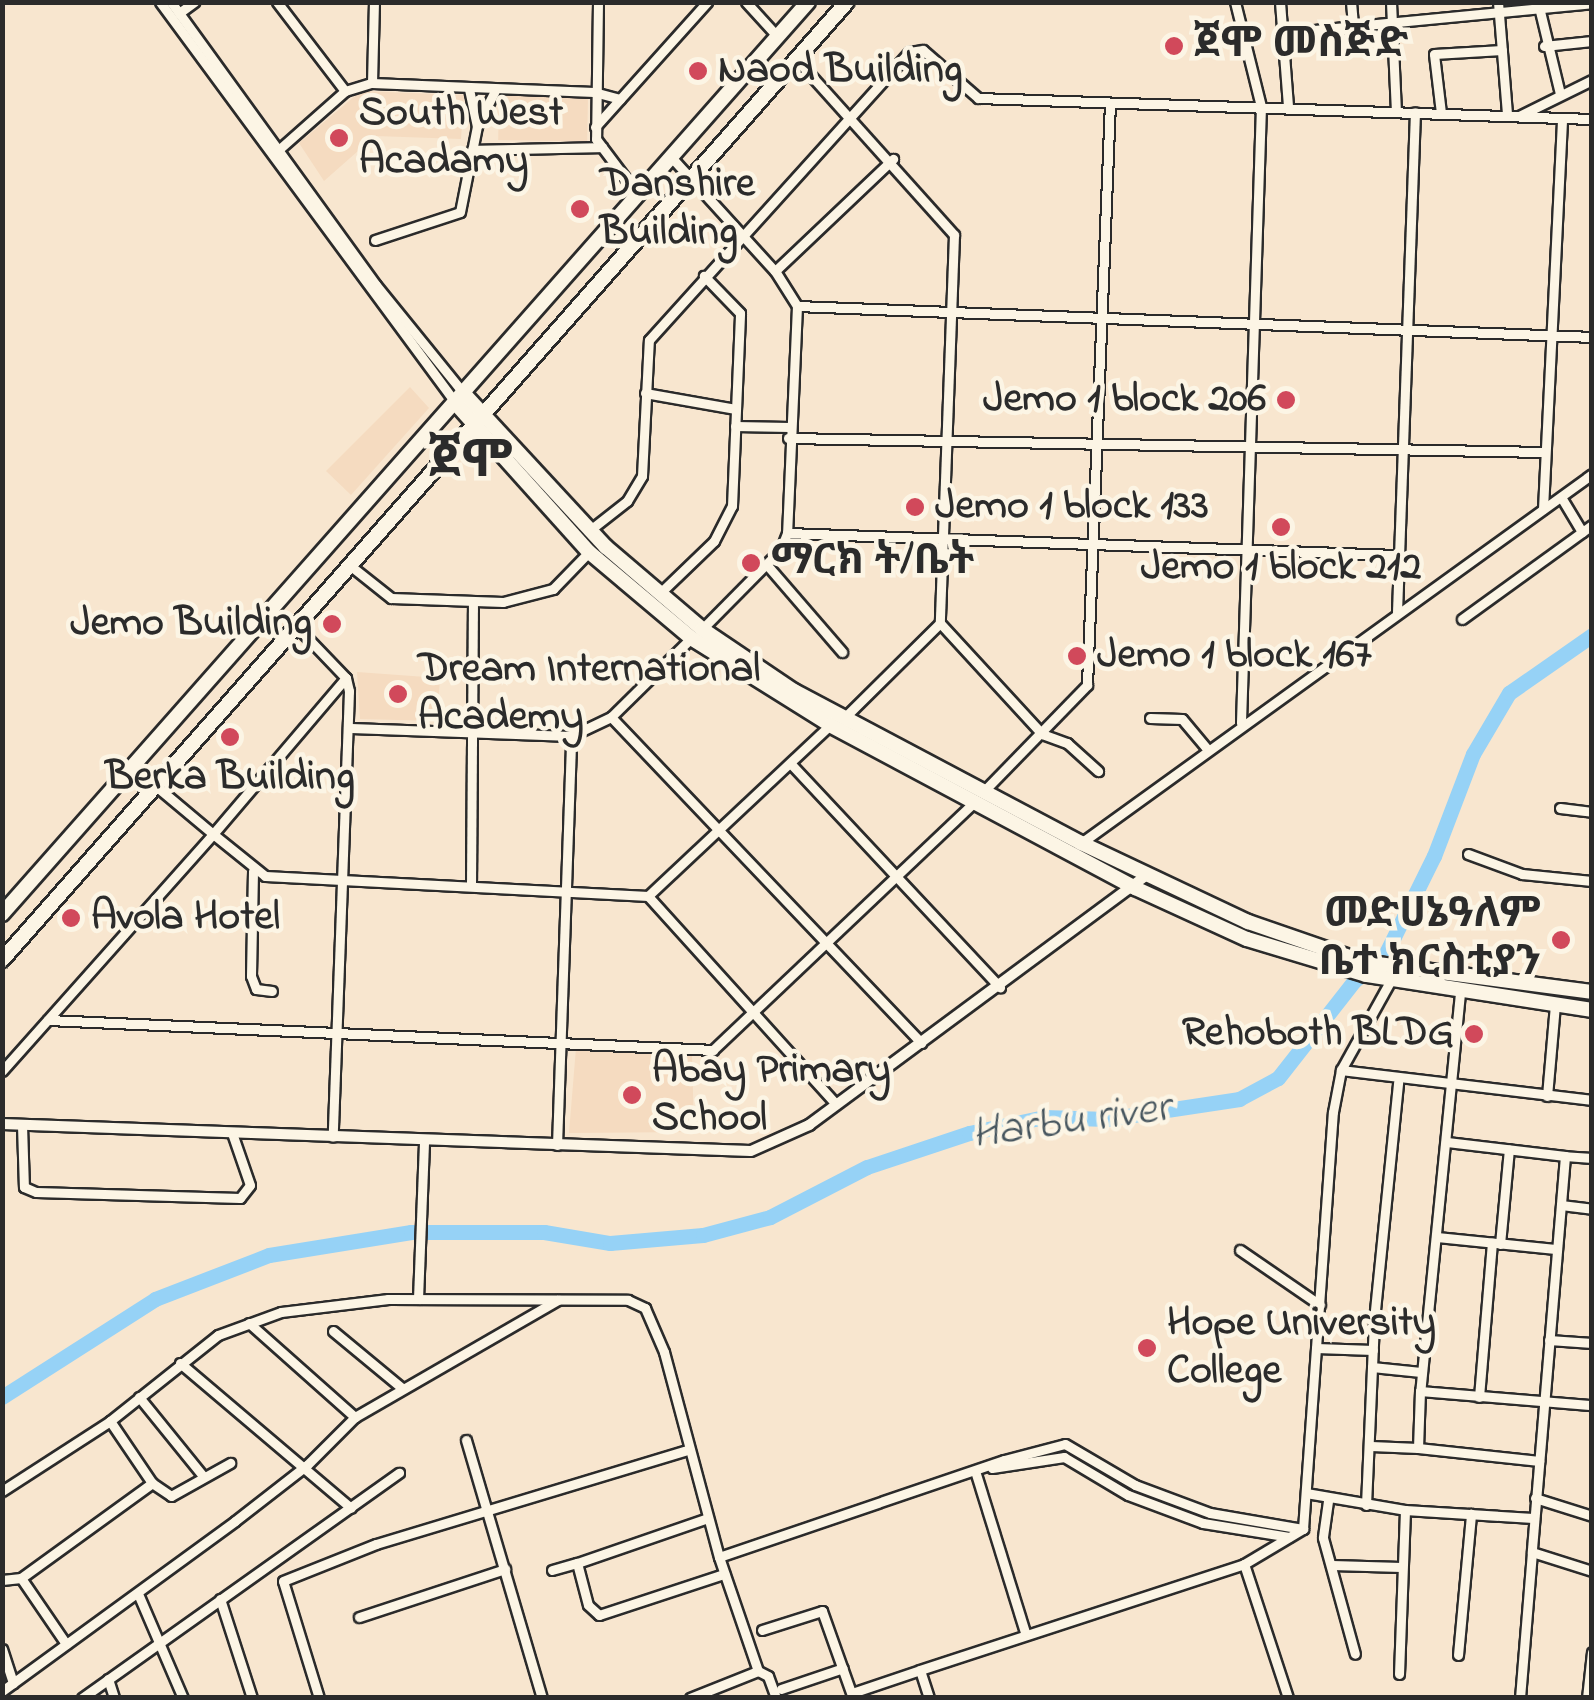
<!DOCTYPE html>
<html>
<head>
<meta charset="utf-8">
<style>
  body { margin:0 }
  #map { position:relative; width:1594px; height:1700px; overflow:hidden; background:#f8e6cf; font-family:"Indie Flower","Noto Sans Ethiopic",sans-serif }
  div>[style] { position:absolute }
  [style*='--x'] { left:calc(var(--x)*1px); top:calc(var(--y)*1px); width:calc(var(--w)*1px); rotate:calc(var(--a)*1deg) }
  .built>* { inset:0; background:#f5dbc0; transform-origin:0 0 }
  .river>* { height:15px; margin:-7.5px; padding:0 7.5px; transform-origin:7.5px; border-radius:7.5px; background:#96d2f6 }
  .roads { filter:drop-shadow(2px 0 #2b2b2b) drop-shadow(-2px 0 #2b2b2b) drop-shadow(0 2px #2b2b2b) drop-shadow(0 -2px #2b2b2b) }
  .minor>* { height:9px; margin:-4.5px; padding:0 4.5px; transform-origin:4.5px; border-radius:4.5px; background:#fcf5e5 }
  .tertiary>* { height:10px; margin:-5px; padding:0 5px; transform-origin:5px; border-radius:5px; background:#fcf5e5 }
  .primary>* { height:14px; margin:-7px; padding:0 7px; transform-origin:7px; border-radius:7px; background:#fcf5e5 }
  .dots>* { width:28px; height:28px; translate:-50% -50%; box-sizing:border-box; border:5px solid #fcf5e5; border-radius:50% }
  span { translate:-50% -50%; white-space:nowrap; text-align:center; line-height:1.15; -webkit-text-stroke:9px #fcf5e5; paint-order:stroke }
  .poi-label { font-size:42px; color:#2b2b2b; font-weight:700 }
  .left { translate:0 -50%; text-align:left }
  .right { translate:-100% -50%; text-align:right }
  .water-label { font-size:45px; color:#46555e; font-style:italic }
  .district-label { font-size:52px; color:#2b2b2b; font-weight:700 }
  .frame { position:absolute; inset:0; border:5px solid #2b2b2b; pointer-events:none }
</style>
</head>
<body>
<div id="map">
  <div class="built">
    <i style="clip-path:polygon(361px 91px,464px 95px,461px 139px,375px 136px,324px 181px,299px 143px)"></i>
    <i style="left:499px;top:94px;width:89px;height:46px;rotate:1deg"></i>
    <i style="clip-path:polygon(410px 387px,429px 408px,351px 495px,326px 471px)"></i>
    <i style="clip-path:polygon(357px 672px,440px 678px,437px 721px,360px 719px)"></i>
    <i style="clip-path:polygon(576px 1048px,692px 1055px,694px 1132px,569px 1133px)"></i>
  </div>
  <div class="river">
    <i style="--x:2;--y:1397;--w:182;--a:-32.6"></i>
    <i style="--x:155;--y:1299;--w:122;--a:-21.1"></i>
    <i style="--x:269;--y:1255;--w:144;--a:-9.2"></i>
    <i style="--x:411;--y:1232;--w:133;--a:0"></i>
    <i style="--x:544;--y:1232;--w:67;--a:9.5"></i>
    <i style="--x:610;--y:1243;--w:93;--a:-4.9"></i>
    <i style="--x:703;--y:1235;--w:69;--a:-15"></i>
    <i style="--x:770;--y:1217;--w:109;--a:-27.3"></i>
    <i style="--x:867;--y:1167;--w:108;--a:-18.4"></i>
    <i style="--x:969;--y:1133;--w:77;--a:-12"></i>
    <i style="--x:1044;--y:1117;--w:63;--a:1.8"></i>
    <i style="--x:1107;--y:1119;--w:134;--a:-8.6"></i>
    <i style="--x:1239;--y:1099;--w:44;--a:-28.3"></i>
    <i style="--x:1278;--y:1078;--w:123;--a:-51.9"></i>
    <i style="--x:1354;--y:981;--w:38;--a:-39"></i>
    <i style="--x:1384;--y:957;--w:113;--a:-63.7"></i>
    <i style="--x:1434;--y:856;--w:109;--a:-69.1"></i>
    <i style="--x:1473;--y:754;--w:71;--a:-59.5"></i>
    <i style="--x:1509;--y:693;--w:101;--a:-34.9"></i>
  </div>
  <div class="roads">
    <div class="minor">
      <i style="--x:160;--y:2;--w:497;--a:53.6"></i>
      <i style="--x:171;--y:2;--w:349;--a:54.1"></i>
      <i style="--x:376;--y:285;--w:141;--a:51"></i>
      <i style="--x:277;--y:2;--w:112;--a:52.6"></i>
      <i style="--x:598;--y:2;--w:137;--a:90.8"></i>
      <i style="--x:596;--y:139;--w:70;--a:53.1"></i>
      <i style="--x:746;--y:2;--w:47;--a:47.6"></i>
      <i style="--x:1235;--y:2;--w:107;--a:76"></i>
      <i style="--x:1261;--y:106;--w:617;--a:91.86"></i>
      <i style="--x:1280;--y:2;--w:104;--a:85.6"></i>
      <i style="--x:1351;--y:2;--w:21;--a:85"></i>
      <i style="--x:1391;--y:2;--w:109;--a:87.4"></i>
      <i style="--x:1498;--y:2;--w:113;--a:85.4"></i>
      <i style="--x:1539;--y:7;--w:89;--a:76.4"></i>
      <i style="--x:179;--y:13;--w:19;--a:-36"></i>
      <i style="--x:1283;--y:33;--w:310;--a:-5.5"></i>
      <i style="--x:1544;--y:46;--w:48;--a:-5.9"></i>
      <i style="--x:799;--y:62;--w:232;--a:48.1"></i>
      <i style="--x:954;--y:235;--w:388;--a:92.1"></i>
      <i style="--x:940;--y:623;--w:134;--a:135.3"></i>
      <i style="--x:372;--y:83;--w:81;--a:-88.6"></i>
      <i style="--x:469;--y:89;--w:38;--a:78"></i>
      <i style="--x:1441;--y:113;--w:59;--a:-96.8"></i>
      <i style="--x:1434;--y:54;--w:68;--a:-3.4"></i>
      <i style="--x:1519;--y:116;--w:81;--a:-26.3"></i>
      <i style="--x:595;--y:127;--w:168;--a:-48.1"></i>
      <i style="--x:472;--y:150;--w:130;--a:-1.3"></i>
      <i style="--x:276;--y:152;--w:92;--a:-41.5"></i>
      <i style="--x:345;--y:91;--w:28;--a:-17"></i>
      <i style="--x:372;--y:83;--w:222;--a:2.3"></i>
      <i style="--x:594;--y:92;--w:27;--a:15"></i>
      <i style="--x:672;--y:158;--w:153;--a:47.7"></i>
      <i style="--x:775;--y:271;--w:41;--a:57.8"></i>
      <i style="--x:797;--y:306;--w:227;--a:92.5"></i>
      <i style="--x:787;--y:533;--w:17;--a:111"></i>
      <i style="--x:781;--y:549;--w:112;--a:134.6"></i>
      <i style="--x:375;--y:240;--w:89;--a:-18.2"></i>
      <i style="--x:460;--y:212;--w:88;--a:-78.8"></i>
      <i style="--x:477;--y:126;--w:39;--a:-63"></i>
      <i style="--x:775;--y:271;--w:163;--a:-43.5"></i>
      <i style="--x:797;--y:306;--w:796;--a:2.23"></i>
      <i style="--x:645;--y:393;--w:92;--a:10"></i>
      <i style="--x:735;--y:426;--w:54;--a:1.1"></i>
      <i style="--x:788;--y:438;--w:757;--a:1.06"></i>
      <i style="--x:1561;--y:497;--w:41;--a:59"></i>
      <i style="--x:1543;--y:509;--w:391;--a:-87.2"></i>
      <i style="--x:590;--y:530;--w:47;--a:-38.1"></i>
      <i style="--x:627;--y:501;--w:29;--a:-59"></i>
      <i style="--x:642;--y:476;--w:136;--a:-87.1"></i>
      <i style="--x:649;--y:340;--w:388;--a:-47.9"></i>
      <i style="--x:909;--y:52;--w:14;--a:-8"></i>
      <i style="--x:923;--y:50;--w:73;--a:41.1"></i>
      <i style="--x:978;--y:98;--w:614;--a:1.96"></i>
      <i style="--x:787;--y:533;--w:609;--a:2.07"></i>
      <i style="--x:767;--y:565;--w:115;--a:49.2"></i>
      <i style="--x:352;--y:567;--w:50;--a:38.5"></i>
      <i style="--x:391;--y:598;--w:112;--a:2"></i>
      <i style="--x:503;--y:602;--w:52;--a:-14.6"></i>
      <i style="--x:553;--y:589;--w:52;--a:-45.8"></i>
      <i style="--x:659;--y:594;--w:76;--a:-43.9"></i>
      <i style="--x:714;--y:541;--w:39;--a:-63"></i>
      <i style="--x:732;--y:506;--w:193;--a:-87.6"></i>
      <i style="--x:740;--y:313;--w:52;--a:-134.2"></i>
      <i style="--x:1397;--y:612;--w:500;--a:-87.94"></i>
      <i style="--x:1462;--y:619;--w:160;--a:-35.9"></i>
      <i style="--x:940;--y:623;--w:151;--a:47.4"></i>
      <i style="--x:1042;--y:734;--w:27;--a:20"></i>
      <i style="--x:1067;--y:743;--w:42;--a:42.1"></i>
      <i style="--x:299;--y:629;--w:68;--a:46.2"></i>
      <i style="--x:346;--y:678;--w:13;--a:77"></i>
      <i style="--x:349;--y:691;--w:446;--a:92.1"></i>
      <i style="--x:611;--y:717;--w:450;--a:46.4"></i>
      <i style="--x:1150;--y:718;--w:32;--a:2"></i>
      <i style="--x:1182;--y:719;--w:39;--a:50"></i>
      <i style="--x:351;--y:728;--w:220;--a:2.1"></i>
      <i style="--x:571;--y:736;--w:44;--a:-25.4"></i>
      <i style="--x:611;--y:717;--w:112;--a:-44.6"></i>
      <i style="--x:791;--y:764;--w:306;--a:46.9"></i>
      <i style="--x:157;--y:787;--w:73;--a:40"></i>
      <i style="--x:213;--y:834;--w:205;--a:-49.6"></i>
      <i style="--x:984;--y:791;--w:148;--a:-45.8"></i>
      <i style="--x:1087;--y:685;--w:582;--a:-87.74"></i>
      <i style="--x:1560;--y:808;--w:32;--a:7"></i>
      <i style="--x:1081;--y:843;--w:630;--a:-35.83"></i>
      <i style="--x:1468;--y:854;--w:58;--a:20.3"></i>
      <i style="--x:1522;--y:874;--w:70;--a:5.7"></i>
      <i style="--x:253;--y:871;--w:105;--a:91.1"></i>
      <i style="--x:251;--y:976;--w:14;--a:69"></i>
      <i style="--x:256;--y:989;--w:16;--a:7"></i>
      <i style="--x:471;--y:886;--w:283;--a:-89.6"></i>
      <i style="--x:648;--y:896;--w:280;--a:47.9"></i>
      <i style="--x:1460;--y:993;--w:400;--a:95.7"></i>
      <i style="--x:1420;--y:1391;--w:173;--a:4.7"></i>
      <i style="--x:48;--y:1020;--w:666;--a:2.58"></i>
      <i style="--x:713;--y:1050;--w:361;--a:-43.5"></i>
      <i style="--x:1341;--y:1070;--w:253;--a:6.8"></i>
      <i style="--x:2;--y:1071;--w:317;--a:-48.3"></i>
      <i style="--x:213;--y:834;--w:67;--a:38.9"></i>
      <i style="--x:265;--y:876;--w:384;--a:3"></i>
      <i style="--x:648;--y:896;--w:250;--a:-43.2"></i>
      <i style="--x:1547;--y:1096;--w:91;--a:-85"></i>
      <i style="--x:22;--y:1125;--w:62;--a:88.2"></i>
      <i style="--x:24;--y:1187;--w:13;--a:23"></i>
      <i style="--x:36;--y:1192;--w:204;--a:1.7"></i>
      <i style="--x:240;--y:1198;--w:16;--a:-52"></i>
      <i style="--x:250;--y:1185;--w:55;--a:-109.1"></i>
      <i style="--x:1447;--y:1142;--w:119;--a:6.8"></i>
      <i style="--x:557;--y:1145;--w:409;--a:-88"></i>
      <i style="--x:1592;--y:1158;--w:27;--a:-176"></i>
      <i style="--x:1565;--y:1156;--w:397;--a:94.8"></i>
      <i style="--x:1532;--y:1552;--w:63;--a:17.6"></i>
      <i style="--x:1561;--y:1205;--w:31;--a:7"></i>
      <i style="--x:1437;--y:1237;--w:119;--a:5.8"></i>
      <i style="--x:1500;--y:1244;--w:95;--a:-84.6"></i>
      <i style="--x:1240;--y:1250;--w:97;--a:34.5"></i>
      <i style="--x:418;--y:1299;--w:158;--a:-87.8"></i>
      <i style="--x:249;--y:1323;--w:142;--a:41.6"></i>
      <i style="--x:333;--y:1331;--w:89;--a:39.6"></i>
      <i style="--x:1549;--y:1340;--w:43;--a:4"></i>
      <i style="--x:1316;--y:1348;--w:57;--a:2"></i>
      <i style="--x:180;--y:1363;--w:224;--a:40.3"></i>
      <i style="--x:1372;--y:1367;--w:49;--a:5.8"></i>
      <i style="--x:1420;--y:1391;--w:57;--a:92"></i>
      <i style="--x:1418;--y:1448;--w:122;--a:6.1"></i>
      <i style="--x:139;--y:1397;--w:102;--a:51"></i>
      <i style="--x:1479;--y:1397;--w:155;--a:-85.2"></i>
      <i style="--x:466;--y:1440;--w:269;--a:73.6"></i>
      <i style="--x:1371;--y:1446;--w:47;--a:2.4"></i>
      <i style="--x:992;--y:1468;--w:73;--a:-8.7"></i>
      <i style="--x:1064;--y:1457;--w:74;--a:30.7"></i>
      <i style="--x:1128;--y:1495;--w:80;--a:20.5"></i>
      <i style="--x:1203;--y:1523;--w:87;--a:9.2"></i>
      <i style="--x:976;--y:1474;--w:165;--a:72.8"></i>
      <i style="--x:152;--y:1483;--w:23;--a:34"></i>
      <i style="--x:171;--y:1496;--w:68;--a:-29.2"></i>
      <i style="--x:2;--y:1491;--w:129;--a:-32.9"></i>
      <i style="--x:110;--y:1421;--w:138;--a:-38.5"></i>
      <i style="--x:218;--y:1335;--w:67;--a:-20.1"></i>
      <i style="--x:281;--y:1312;--w:108;--a:-6.9"></i>
      <i style="--x:388;--y:1299;--w:240;--a:0.2"></i>
      <i style="--x:628;--y:1300;--w:19;--a:25"></i>
      <i style="--x:645;--y:1308;--w:48;--a:66.6"></i>
      <i style="--x:664;--y:1352;--w:212;--a:75"></i>
      <i style="--x:1306;--y:1493;--w:100;--a:9.7"></i>
      <i style="--x:1405;--y:1510;--w:128;--a:3.6"></i>
      <i style="--x:1535;--y:1498;--w:60;--a:17.5"></i>
      <i style="--x:1328;--y:1501;--w:37;--a:98"></i>
      <i style="--x:1323;--y:1538;--w:120;--a:74.6"></i>
      <i style="--x:1366;--y:1505;--w:185;--a:-87.5"></i>
      <i style="--x:1374;--y:1320;--w:239;--a:-84.2"></i>
      <i style="--x:705;--y:1519;--w:135;--a:161"></i>
      <i style="--x:577;--y:1563;--w:43;--a:75.3"></i>
      <i style="--x:588;--y:1605;--w:15;--a:42"></i>
      <i style="--x:599;--y:1615;--w:132;--a:-18.2"></i>
      <i style="--x:1244;--y:1564;--w:141;--a:71.8"></i>
      <i style="--x:1332;--y:1565;--w:69;--a:1.7"></i>
      <i style="--x:552;--y:1570;--w:26;--a:-16"></i>
      <i style="--x:21;--y:1578;--w:80;--a:55.7"></i>
      <i style="--x:2;--y:1580;--w:19;--a:-6"></i>
      <i style="--x:21;--y:1578;--w:162;--a:-35.9"></i>
      <i style="--x:152;--y:1483;--w:75;--a:-124.1"></i>
      <i style="--x:139;--y:1596;--w:111;--a:66.7"></i>
      <i style="--x:220;--y:1599;--w:104;--a:72.1"></i>
      <i style="--x:359;--y:1617;--w:154;--a:-18.2"></i>
      <i style="--x:762;--y:1630;--w:63;--a:-17.6"></i>
      <i style="--x:822;--y:1611;--w:92;--a:70.4"></i>
      <i style="--x:2;--y:1649;--w:36;--a:72"></i>
      <i style="--x:1458;--y:1655;--w:142;--a:-84.7"></i>
      <i style="--x:1399;--y:1674;--w:164;--a:-87.9"></i>
      <i style="--x:108;--y:1679;--w:20;--a:72"></i>
      <i style="--x:781;--y:1689;--w:65;--a:-18.7"></i>
      <i style="--x:2;--y:1691;--w:288;--a:-36.1"></i>
      <i style="--x:235;--y:1521;--w:91;--a:-37.9"></i>
      <i style="--x:307;--y:1465;--w:68;--a:-45"></i>
      <i style="--x:355;--y:1417;--w:234;--a:-30"></i>
      <i style="--x:852;--y:1693;--w:72;--a:-18.7"></i>
      <i style="--x:82;--y:1698;--w:389;--a:-35.4"></i>
      <i style="--x:319;--y:1698;--w:122;--a:-107.1"></i>
      <i style="--x:283;--y:1581;--w:100;--a:-21.7"></i>
      <i style="--x:376;--y:1544;--w:323;--a:-16.8"></i>
      <i style="--x:690;--y:1698;--w:73;--a:-21.7"></i>
      <i style="--x:776;--y:1698;--w:23;--a:-110"></i>
      <i style="--x:768;--y:1676;--w:11;--a:-153"></i>
      <i style="--x:758;--y:1671;--w:120;--a:-108.9"></i>
      <i style="--x:719;--y:1557;--w:301;--a:-18.8"></i>
      <i style="--x:1004;--y:1460;--w:63;--a:-14.7"></i>
      <i style="--x:1065;--y:1444;--w:81;--a:30.4"></i>
      <i style="--x:1135;--y:1485;--w:80;--a:20.5"></i>
      <i style="--x:1210;--y:1513;--w:94;--a:9.8"></i>
      <i style="--x:929;--y:1698;--w:29;--a:-108"></i>
      <i style="--x:920;--y:1670;--w:341;--a:-18.1"></i>
      <i style="--x:1244;--y:1564;--w:69;--a:-30.7"></i>
      <i style="--x:1303;--y:1529;--w:418;--a:-85.9"></i>
      <i style="--x:1333;--y:1112;--w:43;--a:-79.2"></i>
      <i style="--x:1341;--y:1070;--w:107;--a:-61"></i>
      <i style="--x:1520;--y:1698;--w:146;--a:-85.3"></i>
      <i style="--x:1587;--y:1698;--w:46;--a:-83.8"></i>
    </div>
    <div class="tertiary">
      <i style="--x:2;--y:1124;--w:749;--a:2.06"></i>
      <i style="--x:751;--y:1151;--w:64;--a:-24.1"></i>
      <i style="--x:809;--y:1125;--w:422;--a:-36.5"></i>
    </div>
    <div class="primary">
      <i style="--x:465;--y:395;--w:207;--a:47.2"></i>
      <i style="--x:606;--y:547;--w:126;--a:40.5"></i>
      <i style="--x:702;--y:629;--w:111;--a:34"></i>
      <i style="--x:794;--y:691;--w:325;--a:27.9"></i>
      <i style="--x:1081;--y:843;--w:185;--a:25.3"></i>
      <i style="--x:1248;--y:922;--w:123;--a:19"></i>
      <i style="--x:1364;--y:962;--w:230;--a:7.5"></i>
      <i style="--x:457;--y:405;--w:198;--a:48.1"></i>
      <i style="--x:589;--y:552;--w:133;--a:40.1"></i>
      <i style="--x:691;--y:638;--w:164;--a:32"></i>
      <i style="--x:830;--y:725;--w:346;--a:28.1"></i>
      <i style="--x:1135;--y:888;--w:123;--a:24.5"></i>
      <i style="--x:1247;--y:939;--w:124;--a:16.8"></i>
      <i style="--x:1366;--y:975;--w:229;--a:8.8"></i>
      <i style="--x:2;--y:914;--w:1217;--a:-48.53"></i>
      <i style="--x:2;--y:960;--w:1277;--a:-48.59"></i>
    </div>
  </div>
  <div class="dots">
    <i style="left:1174px;top:46px;background:#d1495b"></i>
    <i style="left:698px;top:71px;background:#d1495b"></i>
    <i style="left:339px;top:138px;background:#d1495b"></i>
    <i style="left:580px;top:209px;background:#d1495b"></i>
    <i style="left:1286px;top:400px;background:#d1495b"></i>
    <i style="left:915px;top:507px;background:#d1495b"></i>
    <i style="left:1281px;top:527px;background:#d1495b"></i>
    <i style="left:751px;top:563px;background:#d1495b"></i>
    <i style="left:332px;top:624px;background:#d1495b"></i>
    <i style="left:1077px;top:656px;background:#d1495b"></i>
    <i style="left:398px;top:694px;background:#d1495b"></i>
    <i style="left:230px;top:737px;background:#d1495b"></i>
    <i style="left:71px;top:918px;background:#d1495b"></i>
    <i style="left:1561px;top:940px;background:#d1495b"></i>
    <i style="left:1474px;top:1034px;background:#d1495b"></i>
    <i style="left:632px;top:1095px;background:#d1495b"></i>
    <i style="left:1147px;top:1348px;background:#d1495b"></i>
  </div>
  <div class="poi-label">
    <span class="left" style="left:1194px;top:46px">ጀሞ መስጅድ</span>
    <span class="left" style="left:718px;top:71px">Naod Building</span>
    <span class="left" style="left:359px;top:138px">South West<br>Acadamy</span>
    <span class="left" style="left:600px;top:209px">Danshire<br>Building</span>
    <span class="right" style="left:1266px;top:400px">Jemo 1 block 206</span>
    <span class="left" style="left:935px;top:507px">Jemo 1 block 133</span>
    <span class="left" style="left:771px;top:563px">ማርክ ት/ቤት</span>
    <span style="left:1281px;top:568px">Jemo 1 block 212</span>
    <span class="right" style="left:312px;top:624px">Jemo Building</span>
    <span class="left" style="left:1097px;top:656px">Jemo 1 block 167</span>
    <span class="left" style="left:418px;top:694px">Dream International<br>Academy</span>
    <span style="left:230px;top:778px">Berka Building</span>
    <span class="right" style="left:1541px;top:940px">መድሀኔዓለም<br>ቤተ ክርስቲያን</span>
    <span class="left" style="left:91px;top:918px">Avola Hotel</span>
    <span class="right" style="left:1454px;top:1034px">Rehoboth BLDG</span>
    <span class="left" style="left:652px;top:1095px">Abay Primary<br>School</span>
    <span class="left" style="left:1167px;top:1348px">Hope University<br>College</span>
  </div>
  <div class="water-label">
    <span style="left:1071px;top:1123px;rotate:-8deg">Harbu river</span>
  </div>
  <div class="district-label">
    <span style="left:471px;top:464px">ጀሞ</span>
  </div>
  <div class="frame"></div>
</div>
</body>
</html>
